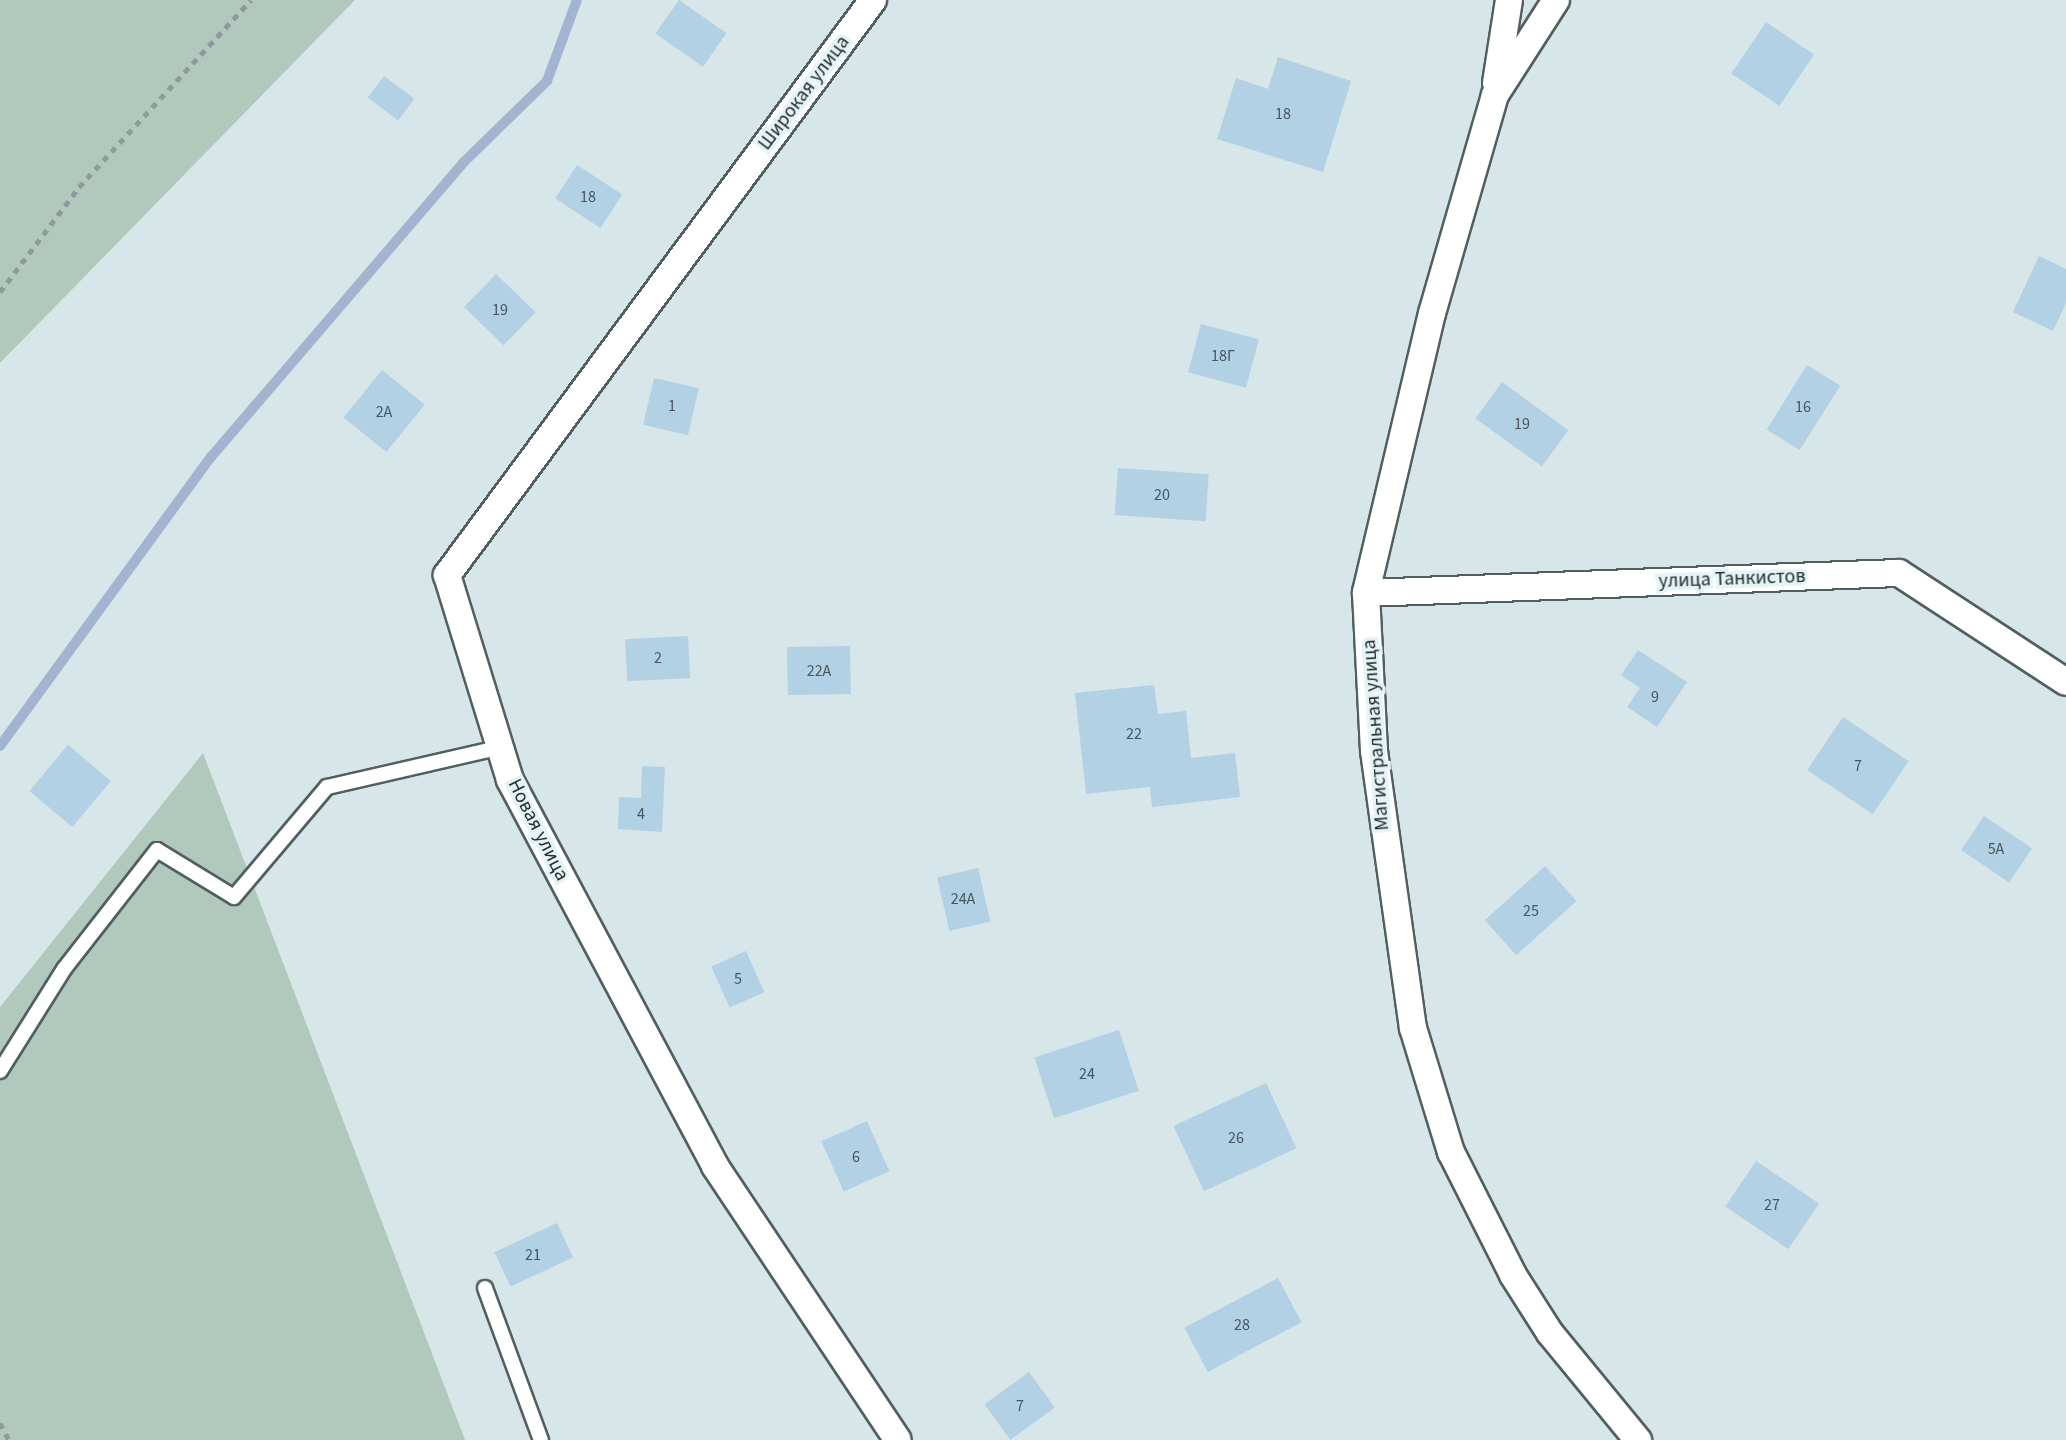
<!DOCTYPE html>
<html>
<head>
<meta charset="utf-8">
<style>
  body { margin:0 }
  #map { position:relative; width:2066px; height:1440px; overflow:hidden; background:#d6e6e9; font-family:"Source Sans 3",sans-serif }
  div>[style] { position:absolute }
  [style*='--x'] { left:calc(var(--x)*1px); top:calc(var(--y)*1px); width:calc(var(--w)*1px); rotate:calc(var(--a)*1deg) }
  .green>* { inset:0; background:#b1c9bd }
  .stream>* { height:10px; margin:-5px; padding:0 5px; transform-origin:5px; border-radius:5px; background:#a2b4cf }
  .building>* { inset:0; background:#b2d1e5; transform-origin:0 0 }
  .path>* { height:5px; margin-top:-2.5px; transform-origin:0; background:repeating-linear-gradient(90deg,#8f9a9d 0 6px,transparent 0 12px) }
  .roads { filter:drop-shadow(2px 0 #515f62) drop-shadow(-2px 0 #515f62) drop-shadow(0 2px #515f62) drop-shadow(0 -2px #515f62) }
  .lane>* { height:14px; margin:-7px; padding:0 7px; transform-origin:7px; border-radius:7px; background:#fff }
  .street>* { height:26px; margin:-13px; padding:0 13px; transform-origin:13px; border-radius:13px; background:#fff }
  span { translate:-50% -50%; white-space:nowrap; text-align:center; line-height:1.15; -webkit-text-stroke:7px #e3f3f6; paint-order:stroke }
  .number-label { font-size:16px; color:#49545b }
  .number-label span { -webkit-text-stroke-width:0 }
  .street-label { font-size:20px; color:#262b2d }
</style>
</head>
<body>
<div id="map">
  <div class="green">
    <i style="clip-path:polygon(0 0,355px 0,0 363px)"></i>
    <i style="clip-path:polygon(203px 753px,465px 1440px,0 1440px,0 1007px)"></i>
  </div>
  <div class="stream">
    <i style="--x:0;--y:746;--w:358;--a:-53.9"></i>
    <i style="--x:211;--y:457;--w:389;--a:-49.4"></i>
    <i style="--x:464;--y:162;--w:116;--a:-44.3"></i>
    <i style="--x:547;--y:81;--w:86;--a:-69.7"></i>
  </div>
  <div class="building">
    <i style="left:679px;top:0;width:58px;height:41px;rotate:35deg"></i>
    <i style="left:1766px;top:22px;width:58px;height:62px;rotate:34deg"></i>
    <i style="clip-path:polygon(1278px 57px,1351px 81px,1323px 172px,1217px 139px,1236px 78px,1268px 89px)"></i>
    <i style="left:384px;top:76px;width:38px;height:27px;rotate:37deg"></i>
    <i style="left:577px;top:165px;width:54px;height:40px;rotate:33deg"></i>
    <i style="clip-path:polygon(2039px 256px,2066px 269px,2066px 303px,2053px 331px,2013px 312px)"></i>
    <i style="left:496px;top:274px;width:55px;height:46px;rotate:44deg"></i>
    <i style="left:1201px;top:324px;width:60px;height:50px;rotate:15deg"></i>
    <i style="left:1807px;top:365px;width:39px;height:76px;rotate:32deg"></i>
    <i style="left:382px;top:370px;width:55px;height:61px;rotate:39deg"></i>
    <i style="left:654px;top:378px;width:46px;height:48px;rotate:13deg"></i>
    <i style="left:1502px;top:382px;width:82px;height:45px;rotate:36deg"></i>
    <i style="left:1118px;top:468px;width:91px;height:47px;rotate:4deg"></i>
    <i style="left:688px;top:636px;width:42px;height:63px;rotate:87deg"></i>
    <i style="left:850px;top:646px;width:48px;height:63px;rotate:89deg"></i>
    <i style="clip-path:polygon(1638px 650px,1687px 682px,1657px 727px,1627px 707px,1640px 688px,1621px 675px)"></i>
    <i style="clip-path:polygon(1154px 685px,1158px 714px,1186px 711px,1191px 758px,1235px 753px,1240px 797px,1152px 807px,1150px 787px,1086px 794px,1075px 693px)"></i>
    <i style="left:1843px;top:717px;width:79px;height:64px;rotate:34deg"></i>
    <i style="left:68px;top:745px;width:56px;height:60px;rotate:40deg"></i>
    <i style="clip-path:polygon(642px 766px,665px 767px,662px 832px,618px 829px,619px 797px,641px 798px)"></i>
    <i style="left:1984px;top:816px;width:58px;height:41px;rotate:34deg"></i>
    <i style="left:1545px;top:866px;width:47px;height:81px;rotate:48deg"></i>
    <i style="left:978px;top:868px;width:55px;height:42px;rotate:77deg"></i>
    <i style="left:746px;top:951px;width:45px;height:38px;rotate:66deg"></i>
    <i style="left:1119px;top:1030px;width:64px;height:89px;rotate:72deg"></i>
    <i style="left:1266px;top:1083px;width:72px;height:102px;rotate:65deg"></i>
    <i style="left:867px;top:1121px;width:55px;height:50px;rotate:66deg"></i>
    <i style="left:1756px;top:1161px;width:76px;height:55px;rotate:34deg"></i>
    <i style="left:557px;top:1223px;width:38px;height:69px;rotate:65deg"></i>
    <i style="left:1278px;top:1278px;width:50px;height:106px;rotate:62deg"></i>
    <i style="left:1029px;top:1372px;width:44px;height:55px;rotate:54deg"></i>
  </div>
  <div class="path">
    <i style="--x:0;--y:292;--w:131;--a:-53"></i>
    <i style="--x:79;--y:187;--w:254;--a:-47.4"></i>
    <i style="--x:0;--y:1423;--w:19;--a:62"></i>
  </div>
  <div class="roads">
    <div class="lane">
      <i style="--x:0;--y:1071;--w:120;--a:-57.9"></i>
      <i style="--x:64;--y:969;--w:151;--a:-52"></i>
      <i style="--x:157;--y:850;--w:90;--a:31.4"></i>
      <i style="--x:234;--y:897;--w:144;--a:-49.8"></i>
      <i style="--x:327;--y:787;--w:179;--a:-12.9"></i>
      <i style="--x:485;--y:1288;--w:162;--a:69.8"></i>
    </div>
    <div class="street">
      <i style="--x:873;--y:0;--w:716;--a:126.53"></i>
      <i style="--x:447;--y:575;--w:214;--a:72.9"></i>
      <i style="--x:510;--y:780;--w:437;--a:62"></i>
      <i style="--x:715;--y:1166;--w:329;--a:56.3"></i>
      <i style="--x:1556;--y:0;--w:113;--a:122.7"></i>
      <i style="--x:1495;--y:95;--w:227;--a:106.1"></i>
      <i style="--x:1432;--y:313;--w:288;--a:103.3"></i>
      <i style="--x:1366;--y:593;--w:158;--a:87.1"></i>
      <i style="--x:1374;--y:751;--w:280;--a:82"></i>
      <i style="--x:1413;--y:1028;--w:130;--a:73"></i>
      <i style="--x:1451;--y:1152;--w:138;--a:63.2"></i>
      <i style="--x:1513;--y:1275;--w:69;--a:57.5"></i>
      <i style="--x:1550;--y:1333;--w:139;--a:50.6"></i>
      <i style="--x:1496;--y:83;--w:84;--a:-81.1"></i>
      <i style="--x:1366;--y:593;--w:533;--a:-2.15"></i>
      <i style="--x:1899;--y:573;--w:199;--a:33.1"></i>
    </div>
  </div>
  <div class="number-label">
    <span style="left:1283px;top:114px">18</span>
    <span style="left:588px;top:197px">18</span>
    <span style="left:500px;top:310px">19</span>
    <span style="left:1223px;top:356px">18Г</span>
    <span style="left:672px;top:406px">1</span>
    <span style="left:1803px;top:407px">16</span>
    <span style="left:384px;top:412px">2А</span>
    <span style="left:1522px;top:424px">19</span>
    <span style="left:1162px;top:495px">20</span>
    <span style="left:658px;top:658px">2</span>
    <span style="left:819px;top:671px">22А</span>
    <span style="left:1655px;top:697px">9</span>
    <span style="left:1134px;top:734px">22</span>
    <span style="left:1858px;top:766px">7</span>
    <span style="left:641px;top:814px">4</span>
    <span style="left:1996px;top:849px">5А</span>
    <span style="left:963px;top:899px">24А</span>
    <span style="left:1531px;top:911px">25</span>
    <span style="left:738px;top:979px">5</span>
    <span style="left:1087px;top:1074px">24</span>
    <span style="left:1236px;top:1138px">26</span>
    <span style="left:856px;top:1157px">6</span>
    <span style="left:1772px;top:1205px">27</span>
    <span style="left:533px;top:1255px">21</span>
    <span style="left:1242px;top:1325px">28</span>
    <span style="left:1020px;top:1406px">7</span>
  </div>
  <div class="street-label">
    <span style="left:804px;top:93px;rotate:-53deg">Широкая улица</span>
    <span style="left:1732px;top:579px;rotate:-2deg">улица Танкистов</span>
    <span style="left:1376px;top:735px;rotate:-94deg">Магистральная улица</span>
    <span style="left:538px;top:830px;rotate:63deg">Новая улица</span>
  </div>
</div>
</body>
</html>
